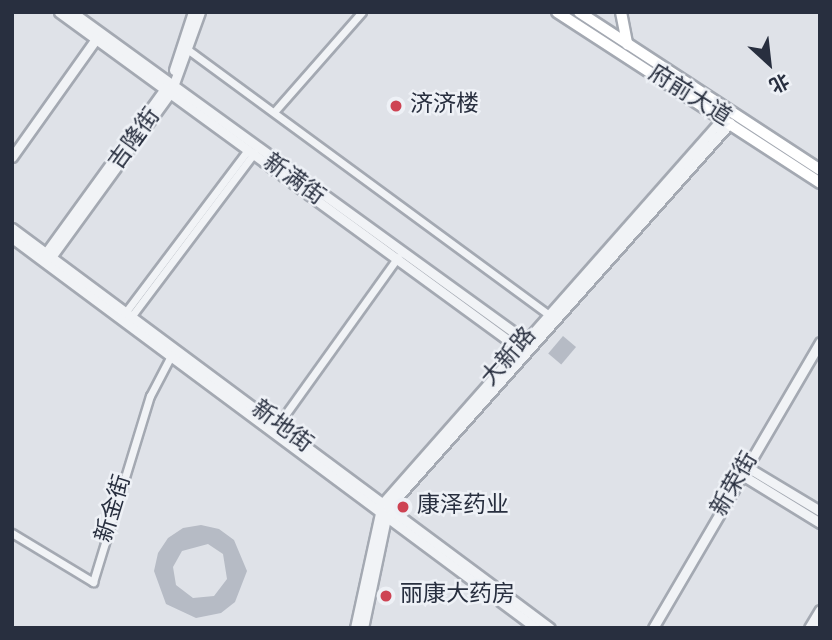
<!DOCTYPE html>
<html>
<head>
<meta charset="utf-8">
<style>
  body { margin:0 }
  #map { position:relative; width:832px; height:640px; overflow:hidden; background:#dfe2e8; font-family:Overpass,"Noto Sans SC",sans-serif }
  div>[style] { position:absolute }
  [style*='--x'] { left:calc(var(--x)*1px); top:calc(var(--y)*1px); width:calc(var(--w)*1px); rotate:calc(var(--a)*1deg) }
  .building>* { inset:0; background:#b6bbc5; transform-origin:0 0 }
  .roads { filter:drop-shadow(2px 0 #a4a9b2) drop-shadow(-2px 0 #a4a9b2) drop-shadow(0 2px #a4a9b2) drop-shadow(0 -2px #a4a9b2) }
  .minor>* { height:7px; margin:-3.5px; padding:0 3.5px; transform-origin:3.5px; border-radius:3.5px; background:#f1f3f6 }
  .tertiary>* { height:9px; margin:-4.5px; padding:0 4.5px; transform-origin:4.5px; border-radius:4.5px; background:#f1f3f6 }
  .secondary>* { height:10px; margin:-5px; padding:0 5px; transform-origin:5px; border-radius:5px; background:#fff }
  .primary>* { height:10px; margin:-5px; padding:0 5px; transform-origin:5px; border-radius:5px; background:#fff }
  .dots>* { width:19px; height:19px; translate:-50% -50%; box-sizing:border-box; border:4px solid #eef1f6; border-radius:50% }
  span { translate:-50% -50%; white-space:nowrap; text-align:center; line-height:1.15; -webkit-text-stroke:5px #eef1f6; paint-order:stroke }
  .street-label { font-size:23px; color:#282f3f }
  .poi-label { font-size:23px; color:#282f3f }
  .left { translate:0 -50%; text-align:left }
  .frame { position:absolute; inset:0; border:14px solid #282f3f; pointer-events:none }
  .north { position:absolute; left:734px; top:28px; width:70px; height:70px; -webkit-text-stroke:5px #eef1f6; paint-order:stroke; rotate:153deg; font-size:19px; font-weight:700; line-height:28px; text-align:center; color:#282f3f }
  .north::after { content:''; display:block; margin:auto; width:24px; height:32px; background:#282f3f; clip-path:polygon(50% 0,100% 100%,50% 72%,0 100%) }
</style>
</head>
<body>
<div id="map">
  <div class="building">
    <i style="left:563px;top:336px;width:17px;height:23px;rotate:40deg"></i>
    <i style="clip-path:polygon(evenodd,201px 525px,219px 529px,234px 540px,247px 571px,235px 602px,221px 613px,196px 618px,166px 604px,154px 571px,158px 553px,168px 538px,183px 528px,201px 525px,208px 544px,223px 554px,227px 579px,214px 596px,193px 598px,176px 585px,173px 567px,182px 551px,208px 544px)"></i>
  </div>
  <div class="roads">
    <div class="minor">
      <i style="--x:187;--y:49;--w:454;--a:36.3"></i>
      <i style="--x:274;--y:112;--w:133;--a:-48.7"></i>
      <i style="--x:125;--y:313;--w:204;--a:-53"></i>
      <i style="--x:131;--y:317;--w:205;--a:-53.1"></i>
      <i style="--x:277;--y:426;--w:208;--a:-54.4"></i>
      <i style="--x:12;--y:533;--w:95;--a:31.2"></i>
      <i style="--x:93;--y:582;--w:195;--a:-73"></i>
      <i style="--x:150;--y:396;--w:50;--a:-62.4"></i>
    </div>
    <div class="tertiary">
      <i style="--x:59;--y:12;--w:576;--a:36.17"></i>
      <i style="--x:72;--y:12;--w:561;--a:35.93"></i>
      <i style="--x:174;--y:70;--w:61;--a:-71.9"></i>
      <i style="--x:12;--y:157;--w:145;--a:-54.6"></i>
      <i style="--x:12;--y:228;--w:670;--a:36.63"></i>
      <i style="--x:12;--y:238;--w:653;--a:36.66"></i>
      <i style="--x:46;--y:253;--w:210;--a:-54.1"></i>
      <i style="--x:51;--y:257;--w:204;--a:-54"></i>
      <i style="--x:171;--y:92;--w:85;--a:-70.1"></i>
      <i style="--x:747;--y:467;--w:85;--a:31.1"></i>
      <i style="--x:742;--y:475;--w:92;--a:31.6"></i>
      <i style="--x:355;--y:628;--w:127;--a:-77.7"></i>
      <i style="--x:382;--y:504;--w:515;--a:-48.54"></i>
      <i style="--x:363;--y:628;--w:123;--a:-78.2"></i>
      <i style="--x:388;--y:508;--w:515;--a:-48.38"></i>
      <i style="--x:653;--y:628;--w:331;--a:-59.7"></i>
      <i style="--x:809;--y:628;--w:21;--a:-59"></i>
      <i style="--x:818;--y:628;--w:4;--a:-56"></i>
    </div>
    <div class="secondary">
      <i style="--x:621;--y:12;--w:33;--a:79"></i>
    </div>
    <div class="primary">
      <i style="--x:557;--y:12;--w:314;--a:33"></i>
      <i style="--x:579;--y:12;--w:288;--a:33.2"></i>
    </div>
  </div>
  <div class="dots">
    <i style="left:396px;top:106px;background:#ce4353"></i>
    <i style="left:403px;top:507px;background:#ce4353"></i>
    <i style="left:386px;top:596px;background:#ce4353"></i>
  </div>
  <div class="street-label">
    <span style="left:689px;top:97px;rotate:32deg">府前大道</span>
    <span style="left:136px;top:140px;rotate:-54deg">吉隆街</span>
    <span style="left:293px;top:181px;rotate:36deg">新满街</span>
    <span style="left:510px;top:358px;rotate:-49deg">大新路</span>
    <span style="left:281px;top:428px;rotate:37deg">新地街</span>
    <span style="left:736px;top:485px;rotate:-60deg">新荣街</span>
    <span style="left:115px;top:509px;rotate:-73deg">新金街</span>
  </div>
  <div class="poi-label">
    <span class="left" style="left:410px;top:106px">济济楼</span>
    <span class="left" style="left:417px;top:507px">康泽药业</span>
    <span class="left" style="left:400px;top:596px">丽康大药房</span>
  </div>
  <div class="frame"></div>
  <div class="north">北</div>
</div>
</body>
</html>
